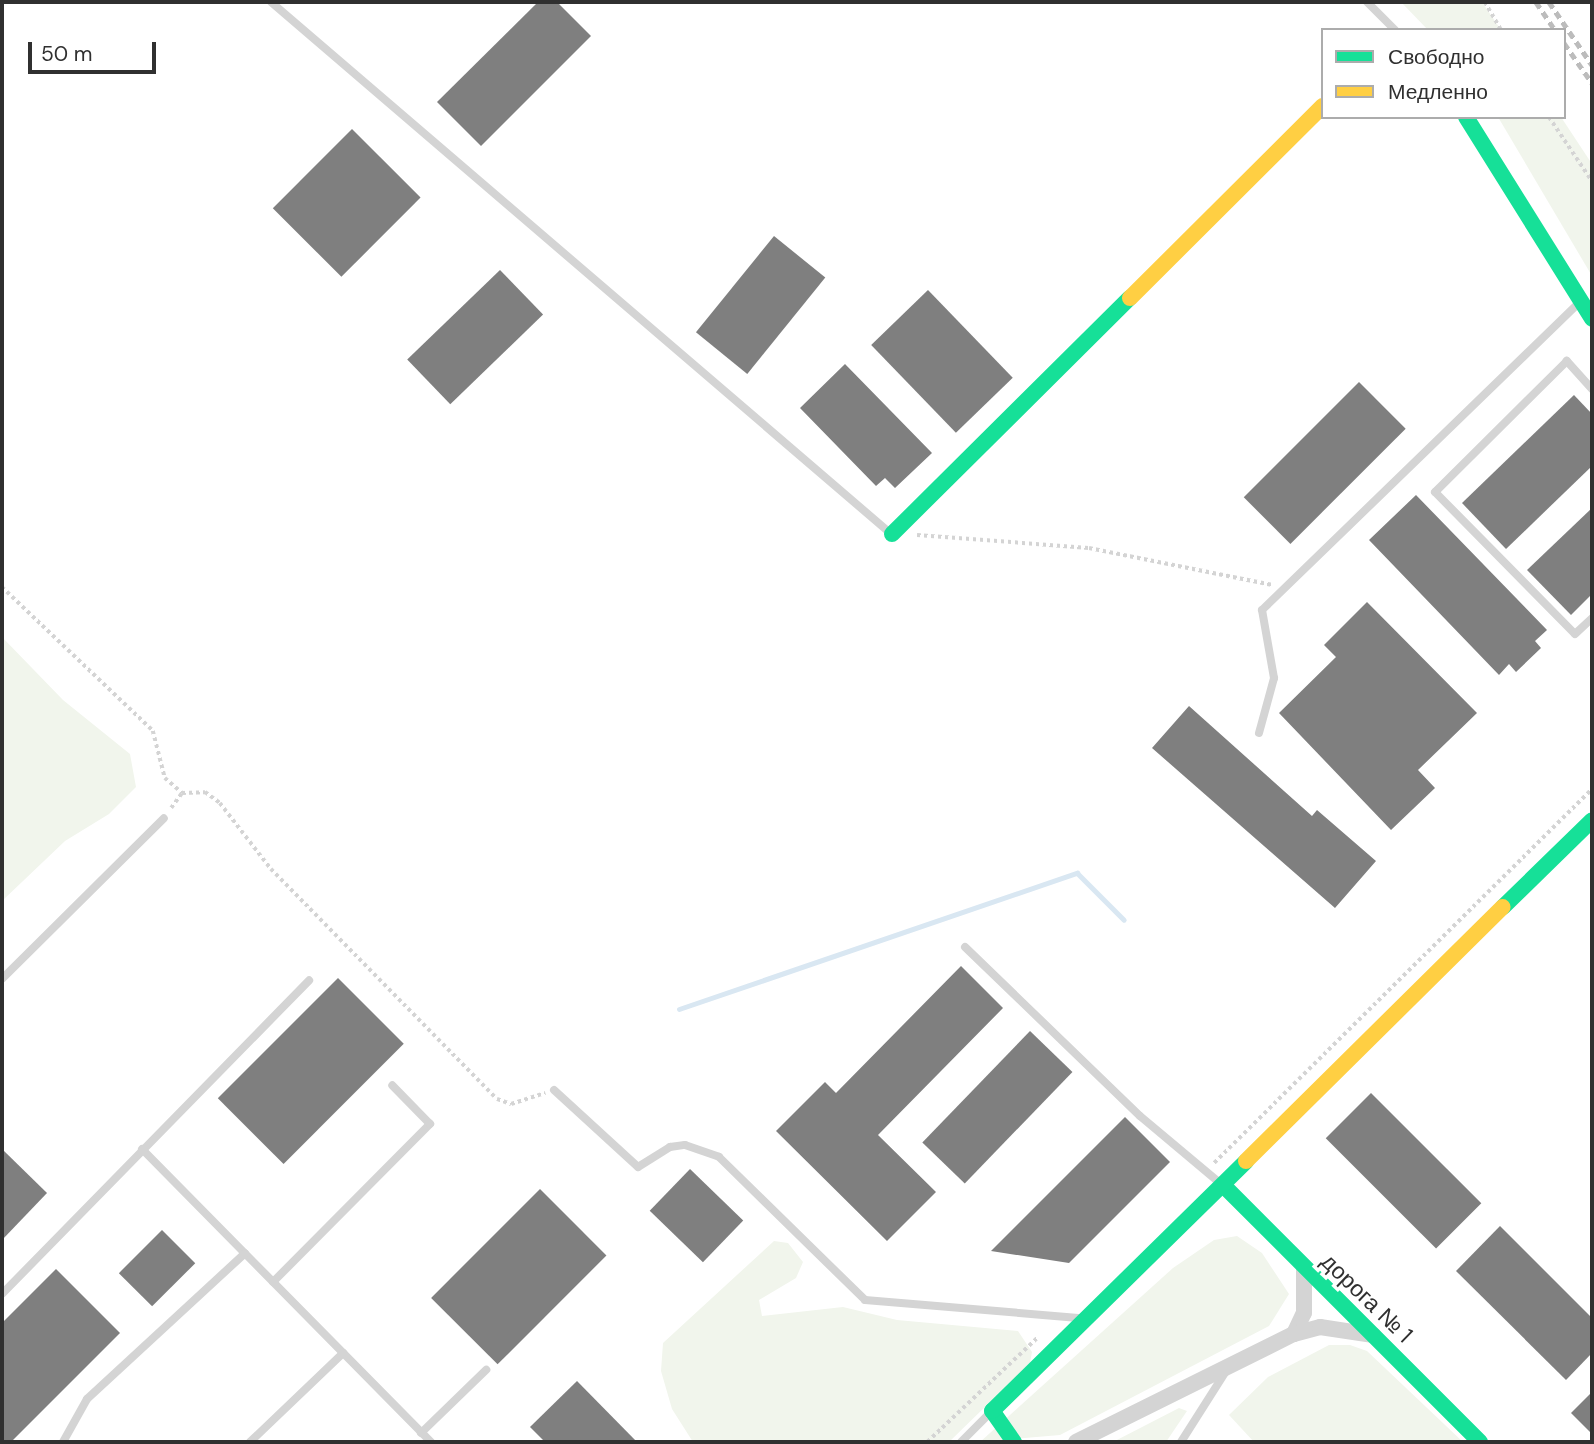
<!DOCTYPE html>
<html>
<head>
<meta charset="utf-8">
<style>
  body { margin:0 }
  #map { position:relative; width:1594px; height:1444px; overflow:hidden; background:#fff; font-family:"DM Sans",sans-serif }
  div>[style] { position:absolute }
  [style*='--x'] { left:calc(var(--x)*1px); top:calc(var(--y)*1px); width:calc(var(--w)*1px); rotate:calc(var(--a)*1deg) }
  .green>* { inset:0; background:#f1f5ec }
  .stream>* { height:5px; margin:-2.5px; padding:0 2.5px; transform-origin:2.5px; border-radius:2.5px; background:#d9e7f2 }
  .building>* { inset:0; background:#7f7f7f; transform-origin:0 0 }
  .path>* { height:3.5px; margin-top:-1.75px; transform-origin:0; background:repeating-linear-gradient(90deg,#d4d4d4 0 3.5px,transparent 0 7px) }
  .lane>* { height:8px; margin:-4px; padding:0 4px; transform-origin:4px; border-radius:4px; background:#d4d4d4 }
  .street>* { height:16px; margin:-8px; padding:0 8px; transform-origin:8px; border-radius:8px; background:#d4d4d4 }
  .fast>* { height:16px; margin:-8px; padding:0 8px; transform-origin:8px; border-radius:8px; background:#16e098 }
  .slow>* { height:16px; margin:-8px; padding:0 8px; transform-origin:8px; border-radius:8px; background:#ffcf43 }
  .rail>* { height:5px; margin-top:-2.5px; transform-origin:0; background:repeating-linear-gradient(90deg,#bcbcbc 0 7px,transparent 0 12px) }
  span { translate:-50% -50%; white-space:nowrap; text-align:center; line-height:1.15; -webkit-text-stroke:7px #fff; paint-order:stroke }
  .street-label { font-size:23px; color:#303030 }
  .frame { position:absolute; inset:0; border:4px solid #303030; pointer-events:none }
  .legend { position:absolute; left:1321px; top:28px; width:245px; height:91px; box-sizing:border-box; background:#fff; border:2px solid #acacac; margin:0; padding:9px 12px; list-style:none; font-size:21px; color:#303030 }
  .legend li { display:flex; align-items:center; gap:14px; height:35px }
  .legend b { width:35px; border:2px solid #acacac }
  .scale { position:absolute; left:28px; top:42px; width:128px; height:32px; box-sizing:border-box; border:4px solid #303030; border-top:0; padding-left:9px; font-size:21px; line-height:24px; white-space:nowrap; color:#303030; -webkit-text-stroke:5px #fff; paint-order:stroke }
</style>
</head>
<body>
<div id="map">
  <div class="green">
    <i style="clip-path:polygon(1401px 2px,1482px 2px,1501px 30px,1428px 30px)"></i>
    <i style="clip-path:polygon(1498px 117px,1561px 117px,1592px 164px,1592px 276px)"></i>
    <i style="clip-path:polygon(2px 637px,63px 700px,130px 754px,136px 787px,109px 814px,65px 841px,2px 901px)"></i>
    <i style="clip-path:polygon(1237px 1236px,1262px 1253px,1289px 1294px,1269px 1326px,1060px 1435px,980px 1442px,1173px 1268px,1214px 1240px)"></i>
    <i style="clip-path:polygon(774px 1241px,788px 1243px,803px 1262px,796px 1278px,759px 1300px,762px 1316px,843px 1307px,897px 1320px,1018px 1331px,1032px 1352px,1030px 1363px,949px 1442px,693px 1442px,672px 1409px,661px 1371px,663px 1343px)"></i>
    <i style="clip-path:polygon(1329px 1345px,1350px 1345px,1367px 1351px,1463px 1442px,1254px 1442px,1229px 1415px,1268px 1377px)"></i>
    <i style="clip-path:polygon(1179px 1408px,1187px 1411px,1166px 1442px,1113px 1442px)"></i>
  </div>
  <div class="stream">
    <i style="--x:679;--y:1009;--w:421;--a:-18.9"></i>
    <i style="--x:1077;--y:873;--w:66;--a:45"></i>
  </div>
  <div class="building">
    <i style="clip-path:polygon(538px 2px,557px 2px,591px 36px,481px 146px,437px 102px)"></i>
    <i style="left:352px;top:129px;width:97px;height:112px;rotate:45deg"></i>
    <i style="left:774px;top:236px;width:66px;height:124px;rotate:39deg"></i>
    <i style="left:500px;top:270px;width:62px;height:129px;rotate:46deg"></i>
    <i style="left:928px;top:290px;width:122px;height:79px;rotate:46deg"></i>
    <i style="clip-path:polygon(845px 364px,932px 453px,895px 488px,885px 478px,876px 486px,800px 408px)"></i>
    <i style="left:1359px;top:382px;width:66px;height:163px;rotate:45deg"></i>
    <i style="clip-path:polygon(1574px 395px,1592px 414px,1592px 466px,1506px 549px,1462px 503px)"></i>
    <i style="clip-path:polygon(1416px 495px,1547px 630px,1535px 641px,1541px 648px,1516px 672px,1509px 664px,1499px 675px,1369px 540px)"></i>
    <i style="clip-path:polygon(1592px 508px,1592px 594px,1571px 615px,1527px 570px)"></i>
    <i style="clip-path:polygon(1367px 602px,1477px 713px,1418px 770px,1435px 788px,1391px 830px,1279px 713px,1336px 657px,1324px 645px)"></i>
    <i style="clip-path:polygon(1189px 706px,1312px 816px,1317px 810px,1376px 861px,1335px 908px,1152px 748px)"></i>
    <i style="clip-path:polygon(961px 966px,1003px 1008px,878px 1135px,936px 1192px,887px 1241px,776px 1131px,825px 1082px,836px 1093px)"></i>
    <i style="left:338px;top:978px;width:93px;height:170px;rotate:45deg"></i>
    <i style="left:1030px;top:1031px;width:59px;height:155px;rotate:44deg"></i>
    <i style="left:1371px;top:1093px;width:156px;height:64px;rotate:45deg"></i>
    <i style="clip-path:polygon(1125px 1117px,1170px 1162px,1069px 1263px,991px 1251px)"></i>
    <i style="clip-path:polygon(2px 1149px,47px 1193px,2px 1240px)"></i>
    <i style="left:690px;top:1169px;width:74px;height:58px;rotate:44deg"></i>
    <i style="left:540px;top:1189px;width:94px;height:154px;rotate:45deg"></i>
    <i style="clip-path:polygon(1500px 1226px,1592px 1318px,1592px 1353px,1566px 1380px,1456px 1271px)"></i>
    <i style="left:162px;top:1230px;width:47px;height:61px;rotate:45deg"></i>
    <i style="clip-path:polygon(56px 1269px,120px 1333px,11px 1442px,2px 1442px,2px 1323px)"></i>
    <i style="clip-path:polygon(577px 1381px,637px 1442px,545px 1442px,530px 1427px)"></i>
    <i style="clip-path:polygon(1592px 1392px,1592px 1434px,1571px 1413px)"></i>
  </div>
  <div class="path">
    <i style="--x:1485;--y:2;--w:32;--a:60"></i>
    <i style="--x:1549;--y:117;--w:77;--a:56.1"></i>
    <i style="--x:917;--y:535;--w:172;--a:4.3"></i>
    <i style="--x:1089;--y:548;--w:187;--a:11.4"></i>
    <i style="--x:2;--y:587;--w:209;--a:43.6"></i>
    <i style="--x:153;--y:731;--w:49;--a:75.7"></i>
    <i style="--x:165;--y:778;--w:23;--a:41"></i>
    <i style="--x:171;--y:808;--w:19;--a:-54"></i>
    <i style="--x:182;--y:793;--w:23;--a:-2"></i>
    <i style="--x:205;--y:792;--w:19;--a:36"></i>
    <i style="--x:220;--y:803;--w:83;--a:52.3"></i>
    <i style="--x:271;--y:869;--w:322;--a:45.5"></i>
    <i style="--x:497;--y:1099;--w:15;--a:20"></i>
    <i style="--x:511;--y:1104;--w:36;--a:-18"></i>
    <i style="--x:1214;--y:1163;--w:532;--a:-44.7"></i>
    <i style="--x:927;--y:1442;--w:151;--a:-43.4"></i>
  </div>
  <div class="lane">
    <i style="--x:271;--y:2;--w:816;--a:40.62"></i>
    <i style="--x:1367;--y:2;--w:40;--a:45"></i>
    <i style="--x:1592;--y:389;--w:38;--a:-132"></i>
    <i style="--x:1567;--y:361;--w:186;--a:135.2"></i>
    <i style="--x:1435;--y:492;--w:199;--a:45.4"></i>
    <i style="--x:1575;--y:634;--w:23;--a:-43"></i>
    <i style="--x:1259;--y:733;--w:57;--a:-74.7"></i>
    <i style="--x:1274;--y:678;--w:69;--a:-100"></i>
    <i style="--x:1262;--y:610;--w:443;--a:-44.1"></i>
    <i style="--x:965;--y:947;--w:243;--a:44"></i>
    <i style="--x:1140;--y:1116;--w:106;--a:40"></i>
    <i style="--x:2;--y:979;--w:228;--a:-44.8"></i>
    <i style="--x:554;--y:1090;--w:114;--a:42.5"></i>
    <i style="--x:638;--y:1167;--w:38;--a:-32"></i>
    <i style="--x:670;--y:1147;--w:15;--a:-8"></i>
    <i style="--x:685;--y:1145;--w:36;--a:19"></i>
    <i style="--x:719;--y:1157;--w:204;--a:44.4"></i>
    <i style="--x:865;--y:1300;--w:217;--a:4.8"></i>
    <i style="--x:142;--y:1149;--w:412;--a:45.4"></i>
    <i style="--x:273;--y:1282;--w:223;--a:-45.2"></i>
    <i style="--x:430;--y:1124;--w:54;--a:-134.3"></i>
    <i style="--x:2;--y:1294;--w:439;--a:-45.6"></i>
    <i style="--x:421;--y:1433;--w:91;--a:-44.1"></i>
    <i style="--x:63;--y:1442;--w:49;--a:-60.8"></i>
    <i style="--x:87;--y:1399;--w:215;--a:-42.7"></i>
    <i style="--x:250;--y:1442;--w:129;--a:-43.7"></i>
    <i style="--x:961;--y:1442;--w:44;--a:-45"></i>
    <i style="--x:1181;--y:1442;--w:84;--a:-57.6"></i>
  </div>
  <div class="street">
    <i style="--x:1294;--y:1334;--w:23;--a:-65"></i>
    <i style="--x:1304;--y:1313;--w:44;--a:-90"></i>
    <i style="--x:1076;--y:1442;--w:243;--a:-26.4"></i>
    <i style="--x:1294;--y:1334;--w:27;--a:-15"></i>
    <i style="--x:1320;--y:1327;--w:54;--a:8.6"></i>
  </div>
  <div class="fast">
    <i style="--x:1466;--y:117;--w:238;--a:58"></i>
    <i style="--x:892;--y:534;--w:335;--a:-44.8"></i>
    <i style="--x:1503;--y:907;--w:124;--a:-44.3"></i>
    <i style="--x:1224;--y:1186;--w:362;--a:45"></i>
    <i style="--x:1014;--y:1442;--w:38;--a:-125"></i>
    <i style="--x:992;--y:1411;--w:356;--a:-44.5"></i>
  </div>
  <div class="slow">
    <i style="--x:1130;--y:298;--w:272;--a:-44.9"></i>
    <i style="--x:1246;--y:1161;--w:361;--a:-44.7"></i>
  </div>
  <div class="rail">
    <i style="--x:1536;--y:2;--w:34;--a:56"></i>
    <i style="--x:1549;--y:2;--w:76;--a:55.7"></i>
    <i style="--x:1564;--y:43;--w:49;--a:55"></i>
  </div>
  <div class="street-label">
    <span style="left:1367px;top:1298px;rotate:44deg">дорога № 1</span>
  </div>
  <div class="frame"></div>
  <ul class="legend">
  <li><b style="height:9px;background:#16e098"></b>Свободно</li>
  <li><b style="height:9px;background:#ffcf43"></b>Медленно</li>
  </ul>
  <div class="scale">50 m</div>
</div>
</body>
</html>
